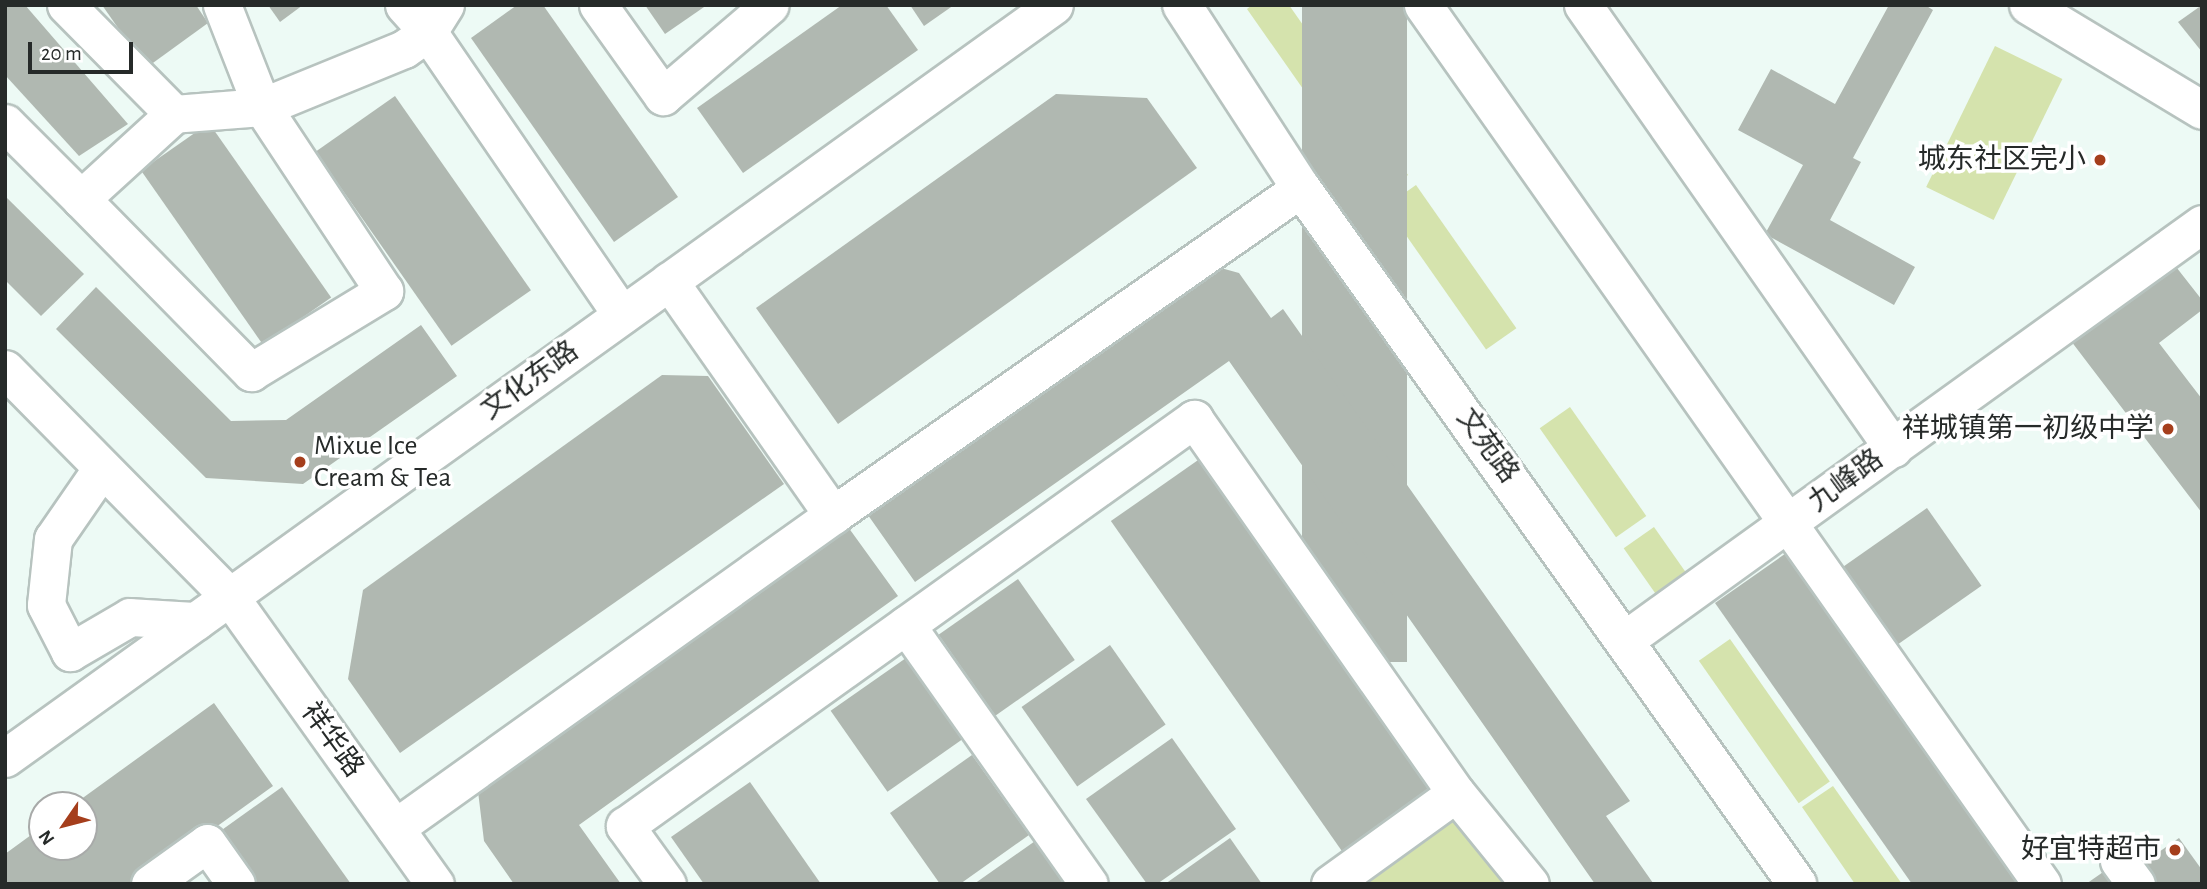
<!DOCTYPE html>
<html>
<head>
<meta charset="utf-8">
<style>
  body { margin:0 }
  #map { position:relative; width:2207px; height:889px; overflow:hidden; background:#edfaf5; font-family:"Alegreya Sans","Noto Sans SC",sans-serif }
  div>[style] { position:absolute }
  [style*='--x'] { left:calc(var(--x)*1px); top:calc(var(--y)*1px); width:calc(var(--w)*1px); rotate:calc(var(--a)*1deg) }
  .green>* { inset:0; background:#d5e3ad; transform-origin:0 0 }
  .building>* { inset:0; background:#b0b8b1; transform-origin:0 0 }
  .roads { filter:drop-shadow(2px 0 #b7c3bf) drop-shadow(-2px 0 #b7c3bf) drop-shadow(0 2px #b7c3bf) drop-shadow(0 -2px #b7c3bf) }
  .minor>* { height:37px; margin:-18.5px; padding:0 18.5px; transform-origin:18.5px; border-radius:18.5px; background:#fff }
  .major>* { height:38px; margin:-19px; padding:0 19px; transform-origin:19px; border-radius:19px; background:#fff }
  .dots>* { width:19px; height:19px; translate:-50% -50%; box-sizing:border-box; border:4px solid #fff; border-radius:50% }
  span { translate:-50% -50%; white-space:nowrap; text-align:center; line-height:1.15; -webkit-text-stroke:7px #fff; paint-order:stroke }
  .poi-label { font-size:28px; color:#262a29 }
  .right { translate:-100% -50%; text-align:right }
  .left { translate:0 -50%; text-align:left }
  .street-label { font-size:28px; color:#262a29 }
  .frame { position:absolute; inset:0; border:7px solid #262a29; pointer-events:none }
  .north { position:absolute; left:28px; top:791px; width:70px; height:70px; box-sizing:border-box; background:#fff; border:2px solid #a8aaa9; border-radius:50%; rotate:235deg; font-size:19px; font-weight:700; line-height:28px; text-align:center; color:#262a29 }
  .north::after { content:''; display:block; margin:auto; width:24px; height:32px; background:#a53e1c; clip-path:polygon(50% 0,100% 100%,50% 72%,0 100%) }
  .scale { position:absolute; left:28px; top:42px; width:105px; height:32px; box-sizing:border-box; border:4px solid #262a29; border-top:0; padding-left:9px; font-size:21px; line-height:24px; white-space:nowrap; color:#262a29; -webkit-text-stroke:5px #fff; paint-order:stroke }
</style>
</head>
<body>
<div id="map">
  <div class="green">
    <i style="clip-path:polygon(1252px 5px,1289px 5px,1408px 175px,1378px 196px,1247px 9px)"></i>
    <i style="left:1995px;top:46px;width:75px;height:157px;rotate:26deg"></i>
    <i style="left:1416px;top:185px;width:175px;height:37px;rotate:55deg"></i>
    <i style="left:1570px;top:407px;width:133px;height:37px;rotate:55deg"></i>
    <i style="left:1654px;top:527px;width:63px;height:37px;rotate:55deg"></i>
    <i style="left:1730px;top:639px;width:174px;height:38px;rotate:55deg"></i>
    <i style="clip-path:polygon(1833px 786px,1902px 884px,1855px 884px,1802px 807px)"></i>
    <i style="clip-path:polygon(1457px 812px,1506px 884px,1356px 884px)"></i>
  </div>
  <div class="building">
    <i style="clip-path:polygon(5px 5px,25px 5px,128px 124px,79px 156px,5px 75px)"></i>
    <i style="clip-path:polygon(102px 5px,196px 5px,208px 23px,146px 68px)"></i>
    <i style="clip-path:polygon(268px 5px,303px 5px,280px 22px)"></i>
    <i style="clip-path:polygon(517px 5px,543px 5px,678px 197px,614px 242px,471px 38px)"></i>
    <i style="clip-path:polygon(645px 5px,707px 5px,665px 34px)"></i>
    <i style="clip-path:polygon(842px 5px,886px 5px,918px 50px,743px 173px,697px 108px)"></i>
    <i style="clip-path:polygon(910px 5px,954px 5px,924px 26px)"></i>
    <i style="left:1302px;top:5px;width:105px;height:657px"></i>
    <i style="clip-path:polygon(1889px 5px,1925px 5px,1933px 10px,1853px 158px,1861px 162px,1830px 220px,1915px 267px,1894px 305px,1765px 234px,1803px 165px,1738px 130px,1771px 69px,1835px 104px)"></i>
    <i style="clip-path:polygon(2202px 5px,2202px 52px,2178px 22px)"></i>
    <i style="clip-path:polygon(1056px 94px,1147px 98px,1197px 168px,838px 424px,756px 308px)"></i>
    <i style="left:395px;top:96px;width:237px;height:97px;rotate:55deg"></i>
    <i style="left:209px;top:123px;width:213px;height:83px;rotate:55deg"></i>
    <i style="clip-path:polygon(5px 196px,84px 274px,41px 316px,5px 280px)"></i>
    <i style="clip-path:polygon(2173px 263px,2202px 300px,2202px 310px,2159px 343px,2202px 399px,2202px 513px,2071px 341px)"></i>
    <i style="clip-path:polygon(1210px 265px,1239px 273px,1271px 318px,1283px 309px,1630px 801px,1606px 816px,1653px 883px,1595px 884px,1229px 361px,915px 582px,863px 508px)"></i>
    <i style="clip-path:polygon(96px 287px,231px 421px,286px 420px,421px 325px,457px 376px,303px 484px,206px 478px,56px 329px)"></i>
    <i style="clip-path:polygon(662px 375px,708px 376px,784px 484px,400px 753px,348px 679px,363px 590px)"></i>
    <i style="left:1201px;top:458px;width:406px;height:110px;rotate:55deg"></i>
    <i style="left:1927px;top:508px;width:95px;height:108px;rotate:55deg"></i>
    <i style="clip-path:polygon(843px 520px,898px 596px,579px 825px,621px 884px,514px 884px,484px 841px,477px 783px)"></i>
    <i style="clip-path:polygon(1792px 549px,2027px 884px,1912px 884px,1715px 603px)"></i>
    <i style="left:1018px;top:579px;width:99px;height:97px;rotate:55deg"></i>
    <i style="left:1110px;top:645px;width:97px;height:108px;rotate:55deg"></i>
    <i style="left:906px;top:658px;width:99px;height:92px;rotate:55deg"></i>
    <i style="clip-path:polygon(214px 703px,273px 786px,137px 884px,5px 884px,5px 854px,42px 827px,42px 847px,84px 847px,84px 805px,73px 805px)"></i>
    <i style="clip-path:polygon(1172px 738px,1236px 829px,1157px 884px,1147px 884px,1086px 799px)"></i>
    <i style="clip-path:polygon(972px 755px,1029px 835px,960px 884px,940px 884px,890px 813px)"></i>
    <i style="clip-path:polygon(750px 782px,821px 884px,704px 884px,671px 837px)"></i>
    <i style="clip-path:polygon(282px 787px,351px 884px,246px 884px,212px 837px)"></i>
    <i style="clip-path:polygon(1230px 838px,1262px 884px,1165px 884px)"></i>
    <i style="clip-path:polygon(2179px 838px,2202px 870px,2202px 884px,2158px 884px,2143px 863px)"></i>
    <i style="clip-path:polygon(1038px 839px,1070px 884px,974px 884px)"></i>
    <i style="clip-path:polygon(2106px 870px,2116px 884px,2086px 884px)"></i>
  </div>
  <div class="roads">
    <div class="minor">
      <i style="--x:66;--y:5;--w:153;--a:45.3"></i>
      <i style="--x:222;--y:5;--w:110;--a:68.6"></i>
      <i style="--x:262;--y:107;--w:153;--a:-22.2"></i>
      <i style="--x:404;--y:49;--w:29;--a:-35"></i>
      <i style="--x:428;--y:32;--w:32;--a:-58"></i>
      <i style="--x:404;--y:5;--w:36;--a:48"></i>
      <i style="--x:428;--y:32;--w:343;--a:55.6"></i>
      <i style="--x:598;--y:5;--w:112;--a:54.5"></i>
      <i style="--x:663;--y:96;--w:140;--a:-40.4"></i>
      <i style="--x:1423;--y:5;--w:1075;--a:54.85"></i>
      <i style="--x:1583;--y:5;--w:541;--a:55.02"></i>
      <i style="--x:2028;--y:5;--w:203;--a:31.1"></i>
      <i style="--x:5;--y:123;--w:107;--a:45"></i>
      <i style="--x:81;--y:199;--w:243;--a:45.5"></i>
      <i style="--x:251;--y:372;--w:156;--a:-31.3"></i>
      <i style="--x:384;--y:291;--w:221;--a:-123.5"></i>
      <i style="--x:262;--y:107;--w:88;--a:175.5"></i>
      <i style="--x:174;--y:114;--w:126;--a:137.6"></i>
      <i style="--x:669;--y:281;--w:286;--a:55"></i>
      <i style="--x:5;--y:369;--w:320;--a:45.4"></i>
      <i style="--x:230;--y:597;--w:353;--a:54.5"></i>
      <i style="--x:102;--y:468;--w:86;--a:124.6"></i>
      <i style="--x:53;--y:539;--w:66;--a:96.1"></i>
      <i style="--x:46;--y:605;--w:53;--a:62.9"></i>
      <i style="--x:70;--y:652;--w:69;--a:-30.3"></i>
      <i style="--x:130;--y:617;--w:66;--a:3.5"></i>
      <i style="--x:906;--y:625;--w:317;--a:54.8"></i>
      <i style="--x:1626;--y:639;--w:710;--a:-35.77"></i>
      <i style="--x:5;--y:758;--w:1291;--a:-35.67"></i>
      <i style="--x:395;--y:828;--w:538;--a:-35.55"></i>
      <i style="--x:833;--y:515;--w:571;--a:-34.94"></i>
      <i style="--x:2119;--y:861;--w:29;--a:54"></i>
      <i style="--x:150;--y:884;--w:70;--a:-35.7"></i>
      <i style="--x:207;--y:843;--w:50;--a:54.7"></i>
      <i style="--x:667;--y:884;--w:72;--a:-125.9"></i>
      <i style="--x:625;--y:826;--w:700;--a:-35.58"></i>
      <i style="--x:1194;--y:419;--w:457;--a:55"></i>
      <i style="--x:1456;--y:793;--w:117;--a:50.9"></i>
      <i style="--x:1330;--y:884;--w:155;--a:-35.8"></i>
    </div>
    <div class="major">
      <i style="--x:1182;--y:5;--w:218;--a:57"></i>
      <i style="--x:1301;--y:188;--w:855;--a:54.52"></i>
    </div>
  </div>
  <div class="dots">
    <i style="left:2100px;top:160px;background:#a53e1c"></i>
    <i style="left:2168px;top:429px;background:#a53e1c"></i>
    <i style="left:300px;top:462px;background:#a53e1c"></i>
    <i style="left:2175px;top:850px;background:#a53e1c"></i>
  </div>
  <div class="poi-label">
    <span class="right" style="left:2086px;top:160px">城东社区完小</span>
    <span class="right" style="left:2154px;top:429px">祥城镇第一初级中学</span>
    <span class="left" style="left:314px;top:462px">Mixue Ice<br>Cream &amp; Tea</span>
    <span class="right" style="left:2161px;top:850px">好宜特超市</span>
  </div>
  <div class="street-label">
    <span style="left:530px;top:381px;rotate:-36deg">文化东路</span>
    <span style="left:1487px;top:446px;rotate:54deg">文苑路</span>
    <span style="left:1846px;top:481px;rotate:-36deg">九峰路</span>
    <span style="left:332px;top:740px;rotate:54deg">祥华路</span>
  </div>
  <div class="frame"></div>
  <div class="north">N</div>
  <div class="scale">20 m</div>
</div>
</body>
</html>
